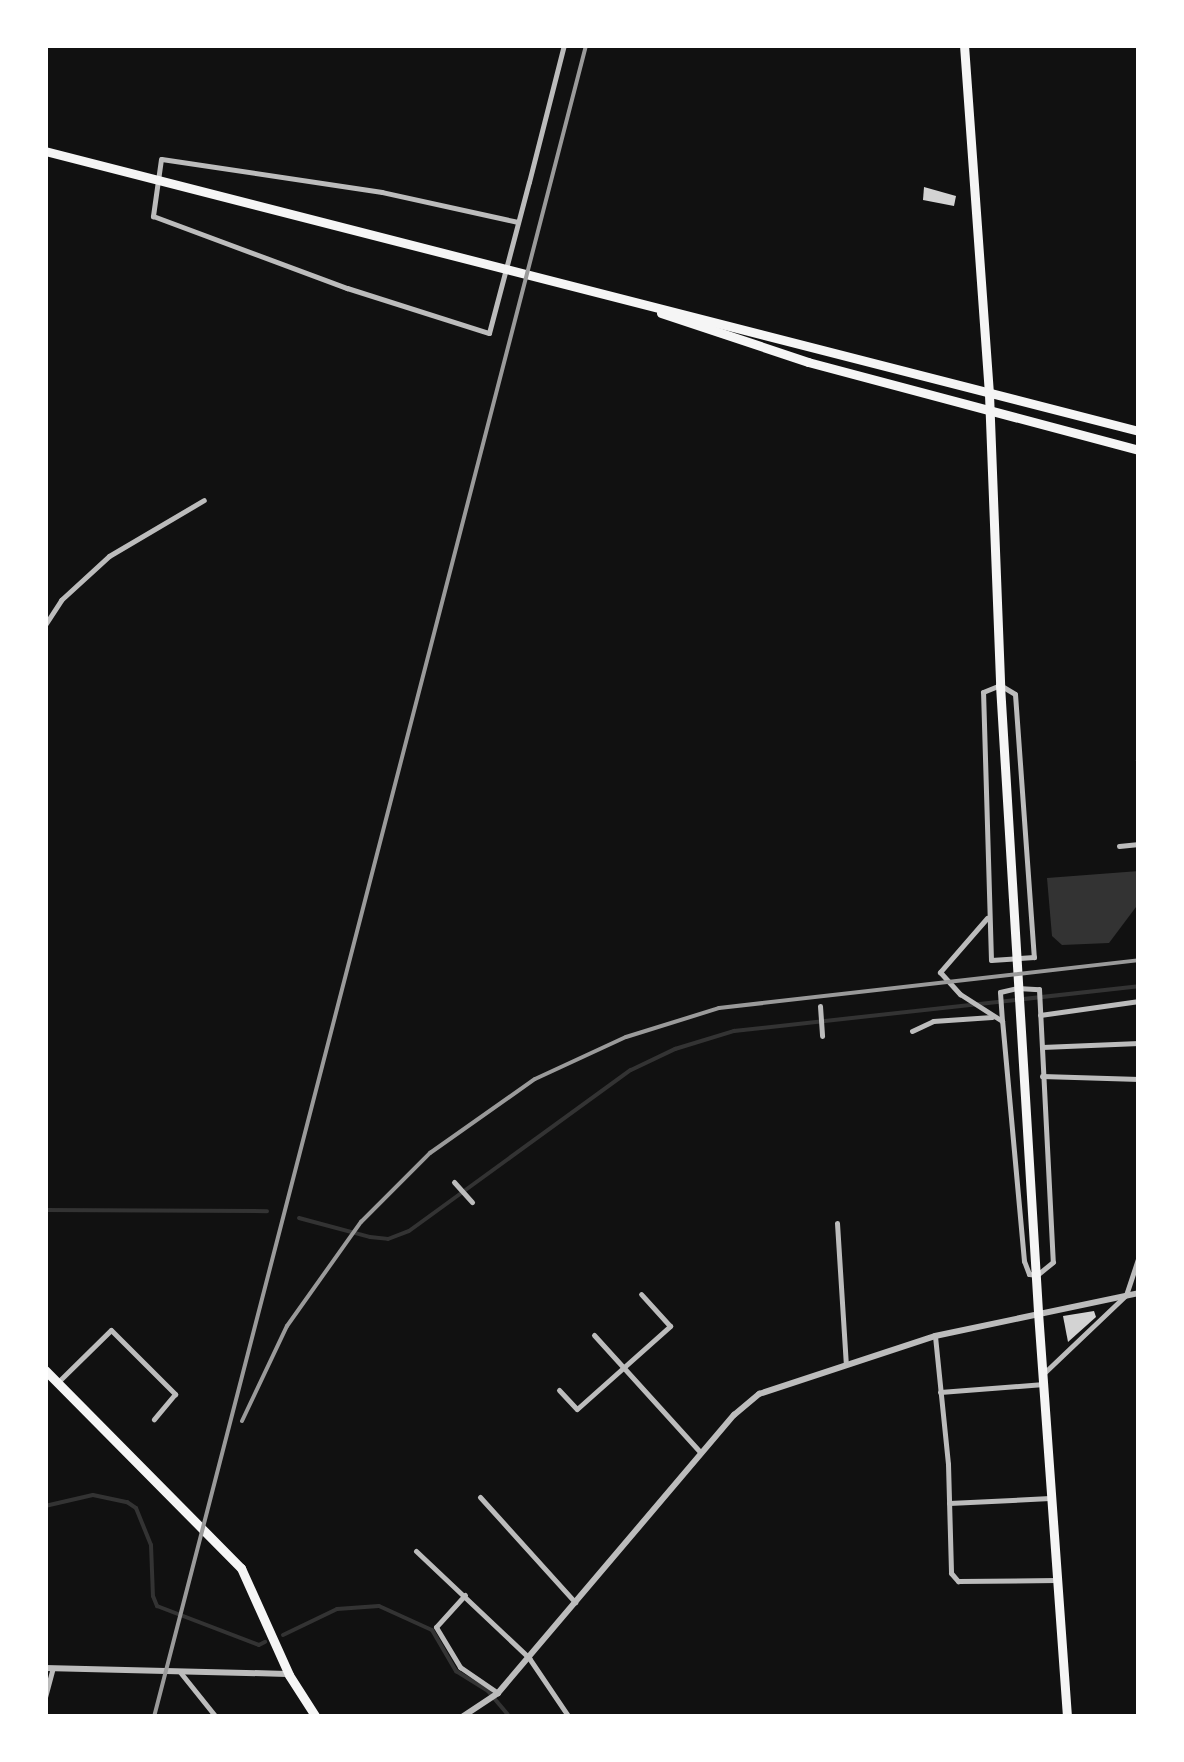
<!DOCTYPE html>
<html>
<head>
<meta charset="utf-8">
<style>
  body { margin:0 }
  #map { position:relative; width:1184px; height:1762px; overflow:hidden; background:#111; font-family:"Space Grotesk",sans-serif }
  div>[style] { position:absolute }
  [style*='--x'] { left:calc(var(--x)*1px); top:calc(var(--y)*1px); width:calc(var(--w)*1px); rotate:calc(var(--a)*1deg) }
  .water>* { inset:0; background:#333 }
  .stream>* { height:4px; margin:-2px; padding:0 2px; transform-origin:2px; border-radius:2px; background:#333 }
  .building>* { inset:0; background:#d3d3d3 }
  .minor>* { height:5px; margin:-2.5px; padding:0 2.5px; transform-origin:2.5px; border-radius:2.5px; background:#bcbcbc }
  .tertiary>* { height:6px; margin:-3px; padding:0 3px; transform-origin:3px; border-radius:3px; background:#bcbcbc }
  .trunk>* { height:9px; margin:-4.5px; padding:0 4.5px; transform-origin:4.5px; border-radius:4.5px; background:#f5f5f5 }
  .rail>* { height:4px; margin:-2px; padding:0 2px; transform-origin:2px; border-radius:2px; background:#9a9a9a }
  span { translate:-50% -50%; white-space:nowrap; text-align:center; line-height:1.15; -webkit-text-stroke:8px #fff; paint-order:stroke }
  .frame { position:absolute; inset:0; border:48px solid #fff; pointer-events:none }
</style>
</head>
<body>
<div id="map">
  <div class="water">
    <i style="clip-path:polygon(1139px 871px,1139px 903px,1109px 943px,1062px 945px,1052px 936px,1047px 878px)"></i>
  </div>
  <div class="stream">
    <i style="--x:45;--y:1210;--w:222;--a:0.3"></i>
    <i style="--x:299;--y:1218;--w:73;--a:15"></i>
    <i style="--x:370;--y:1237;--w:18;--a:6"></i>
    <i style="--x:388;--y:1239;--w:22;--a:-21"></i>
    <i style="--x:409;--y:1231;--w:274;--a:-36"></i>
    <i style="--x:631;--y:1070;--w:49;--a:-25.5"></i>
    <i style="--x:675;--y:1049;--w:62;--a:-17"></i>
    <i style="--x:734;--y:1031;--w:407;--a:-6.3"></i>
    <i style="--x:45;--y:1506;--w:49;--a:-12.9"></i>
    <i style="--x:93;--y:1495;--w:35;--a:12"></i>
    <i style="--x:127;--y:1502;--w:11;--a:34"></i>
    <i style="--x:136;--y:1508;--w:40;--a:68"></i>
    <i style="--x:151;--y:1545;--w:51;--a:87.8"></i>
    <i style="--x:153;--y:1596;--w:11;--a:68"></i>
    <i style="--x:157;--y:1606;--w:109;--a:20.9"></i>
    <i style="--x:259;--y:1645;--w:7;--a:-27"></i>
    <i style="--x:283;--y:1635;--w:60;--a:-25.7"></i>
    <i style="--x:337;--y:1609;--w:42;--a:-4.1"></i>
    <i style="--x:379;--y:1606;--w:58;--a:24.4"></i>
    <i style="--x:432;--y:1630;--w:48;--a:59.7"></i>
    <i style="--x:456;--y:1671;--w:38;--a:32"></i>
    <i style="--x:488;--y:1691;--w:34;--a:50"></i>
  </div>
  <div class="building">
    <i style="clip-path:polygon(924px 187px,956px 196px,954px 206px,923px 200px)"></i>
    <i style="clip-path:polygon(1094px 1311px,1096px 1317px,1068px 1342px,1063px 1316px)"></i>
  </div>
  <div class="minor">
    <i style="--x:518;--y:222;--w:139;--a:-167.6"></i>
    <i style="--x:382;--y:192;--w:223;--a:-171.5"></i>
    <i style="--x:161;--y:159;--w:58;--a:98"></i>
    <i style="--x:153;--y:216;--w:207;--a:20.4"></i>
    <i style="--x:347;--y:288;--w:149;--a:17.6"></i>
    <i style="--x:489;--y:333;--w:156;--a:-75.2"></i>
    <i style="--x:529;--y:182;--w:141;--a:-75.7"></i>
    <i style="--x:45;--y:625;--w:30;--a:-57"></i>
    <i style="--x:61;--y:600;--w:65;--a:-42.5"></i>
    <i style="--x:109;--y:556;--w:110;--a:-30.5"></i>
    <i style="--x:1000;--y:685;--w:17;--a:31"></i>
    <i style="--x:1015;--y:694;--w:264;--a:85.9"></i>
    <i style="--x:1034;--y:957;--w:43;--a:176"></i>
    <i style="--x:991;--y:960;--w:268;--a:-91.7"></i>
    <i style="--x:983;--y:692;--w:18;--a:-22"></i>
    <i style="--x:1138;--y:760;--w:1;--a:45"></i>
    <i style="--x:1119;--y:846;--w:20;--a:-6"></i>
    <i style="--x:987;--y:918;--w:72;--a:131"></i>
    <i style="--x:940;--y:972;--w:30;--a:48"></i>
    <i style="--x:960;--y:994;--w:50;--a:32.7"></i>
    <i style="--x:1017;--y:988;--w:22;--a:3"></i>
    <i style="--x:1039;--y:989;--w:273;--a:87.1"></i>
    <i style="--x:1053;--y:1262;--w:21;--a:141"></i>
    <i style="--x:1037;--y:1275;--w:8;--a:-173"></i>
    <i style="--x:1029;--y:1274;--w:14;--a:-111"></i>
    <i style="--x:1024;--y:1261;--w:241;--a:-95.2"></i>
    <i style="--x:1002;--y:1021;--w:29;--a:-94"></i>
    <i style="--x:1000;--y:992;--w:17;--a:-13"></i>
    <i style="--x:820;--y:1006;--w:30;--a:86"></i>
    <i style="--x:1040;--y:1015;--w:100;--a:-8"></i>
    <i style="--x:912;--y:1031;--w:23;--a:-25"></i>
    <i style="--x:933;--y:1021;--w:59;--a:-3.9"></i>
    <i style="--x:1042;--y:1047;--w:97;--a:-2.4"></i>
    <i style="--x:1042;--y:1076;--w:97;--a:1.8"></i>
    <i style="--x:454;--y:1182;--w:27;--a:48"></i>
    <i style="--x:837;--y:1223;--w:142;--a:86.4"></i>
    <i style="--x:594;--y:1335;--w:159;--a:47.8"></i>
    <i style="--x:935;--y:1336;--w:129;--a:84.2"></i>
    <i style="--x:948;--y:1464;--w:109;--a:88.4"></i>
    <i style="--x:951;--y:1573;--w:11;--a:49"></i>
    <i style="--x:958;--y:1581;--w:99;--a:-0.6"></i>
    <i style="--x:1043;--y:1374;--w:115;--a:-43.6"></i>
    <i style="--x:1126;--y:1295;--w:41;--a:-71.6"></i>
    <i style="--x:58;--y:1382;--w:74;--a:-44.5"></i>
    <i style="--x:111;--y:1330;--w:91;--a:45"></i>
    <i style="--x:175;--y:1394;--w:33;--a:130"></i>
    <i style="--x:559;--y:1390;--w:26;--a:47"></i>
    <i style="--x:577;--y:1409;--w:125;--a:-41.7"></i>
    <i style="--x:670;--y:1326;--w:43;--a:-132.2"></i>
    <i style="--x:940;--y:1392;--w:104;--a:-4.4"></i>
    <i style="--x:480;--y:1497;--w:142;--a:47.9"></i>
    <i style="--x:949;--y:1503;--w:101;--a:-2.8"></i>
    <i style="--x:416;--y:1551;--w:156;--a:43.4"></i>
    <i style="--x:529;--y:1658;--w:71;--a:55.9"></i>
    <i style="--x:465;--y:1595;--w:43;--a:132.2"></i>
    <i style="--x:436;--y:1627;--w:47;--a:59"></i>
    <i style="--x:460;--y:1667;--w:46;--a:34.4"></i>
    <i style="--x:180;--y:1672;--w:58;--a:51.3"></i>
    <i style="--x:45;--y:1697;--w:30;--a:-75"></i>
  </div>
  <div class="tertiary">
    <i style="--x:45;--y:1668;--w:242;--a:1.4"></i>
    <i style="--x:462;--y:1717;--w:43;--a:-33.7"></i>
    <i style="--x:498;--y:1693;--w:365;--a:-49.7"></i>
    <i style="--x:734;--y:1415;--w:33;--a:-40"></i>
    <i style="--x:759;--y:1394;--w:185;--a:-18.2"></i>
    <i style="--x:935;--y:1336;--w:208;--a:-11.9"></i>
  </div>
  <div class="trunk">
    <i style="--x:964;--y:45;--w:350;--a:85.9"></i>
    <i style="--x:989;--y:394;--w:291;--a:87.8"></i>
    <i style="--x:1000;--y:685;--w:628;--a:86.53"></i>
    <i style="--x:1038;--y:1312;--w:406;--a:85.9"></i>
    <i style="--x:45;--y:151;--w:1129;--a:14.36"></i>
    <i style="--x:661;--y:313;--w:155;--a:18.4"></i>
    <i style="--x:808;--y:362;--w:342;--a:14.9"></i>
    <i style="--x:45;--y:1370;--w:279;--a:45.3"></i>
    <i style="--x:241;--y:1568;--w:117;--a:65.8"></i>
    <i style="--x:289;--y:1675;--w:50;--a:57.3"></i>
  </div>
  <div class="rail">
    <i style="--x:242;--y:1421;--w:105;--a:-64.7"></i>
    <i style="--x:287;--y:1326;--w:128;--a:-54.6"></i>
    <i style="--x:361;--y:1222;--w:98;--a:-45"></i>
    <i style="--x:430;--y:1153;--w:128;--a:-35.2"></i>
    <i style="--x:535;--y:1079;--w:100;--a:-24.8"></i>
    <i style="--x:626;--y:1037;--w:97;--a:-17.3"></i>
    <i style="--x:719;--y:1008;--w:423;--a:-6.5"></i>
    <i style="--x:154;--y:1717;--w:1727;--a:-75.51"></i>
  </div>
  <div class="frame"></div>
</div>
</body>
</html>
